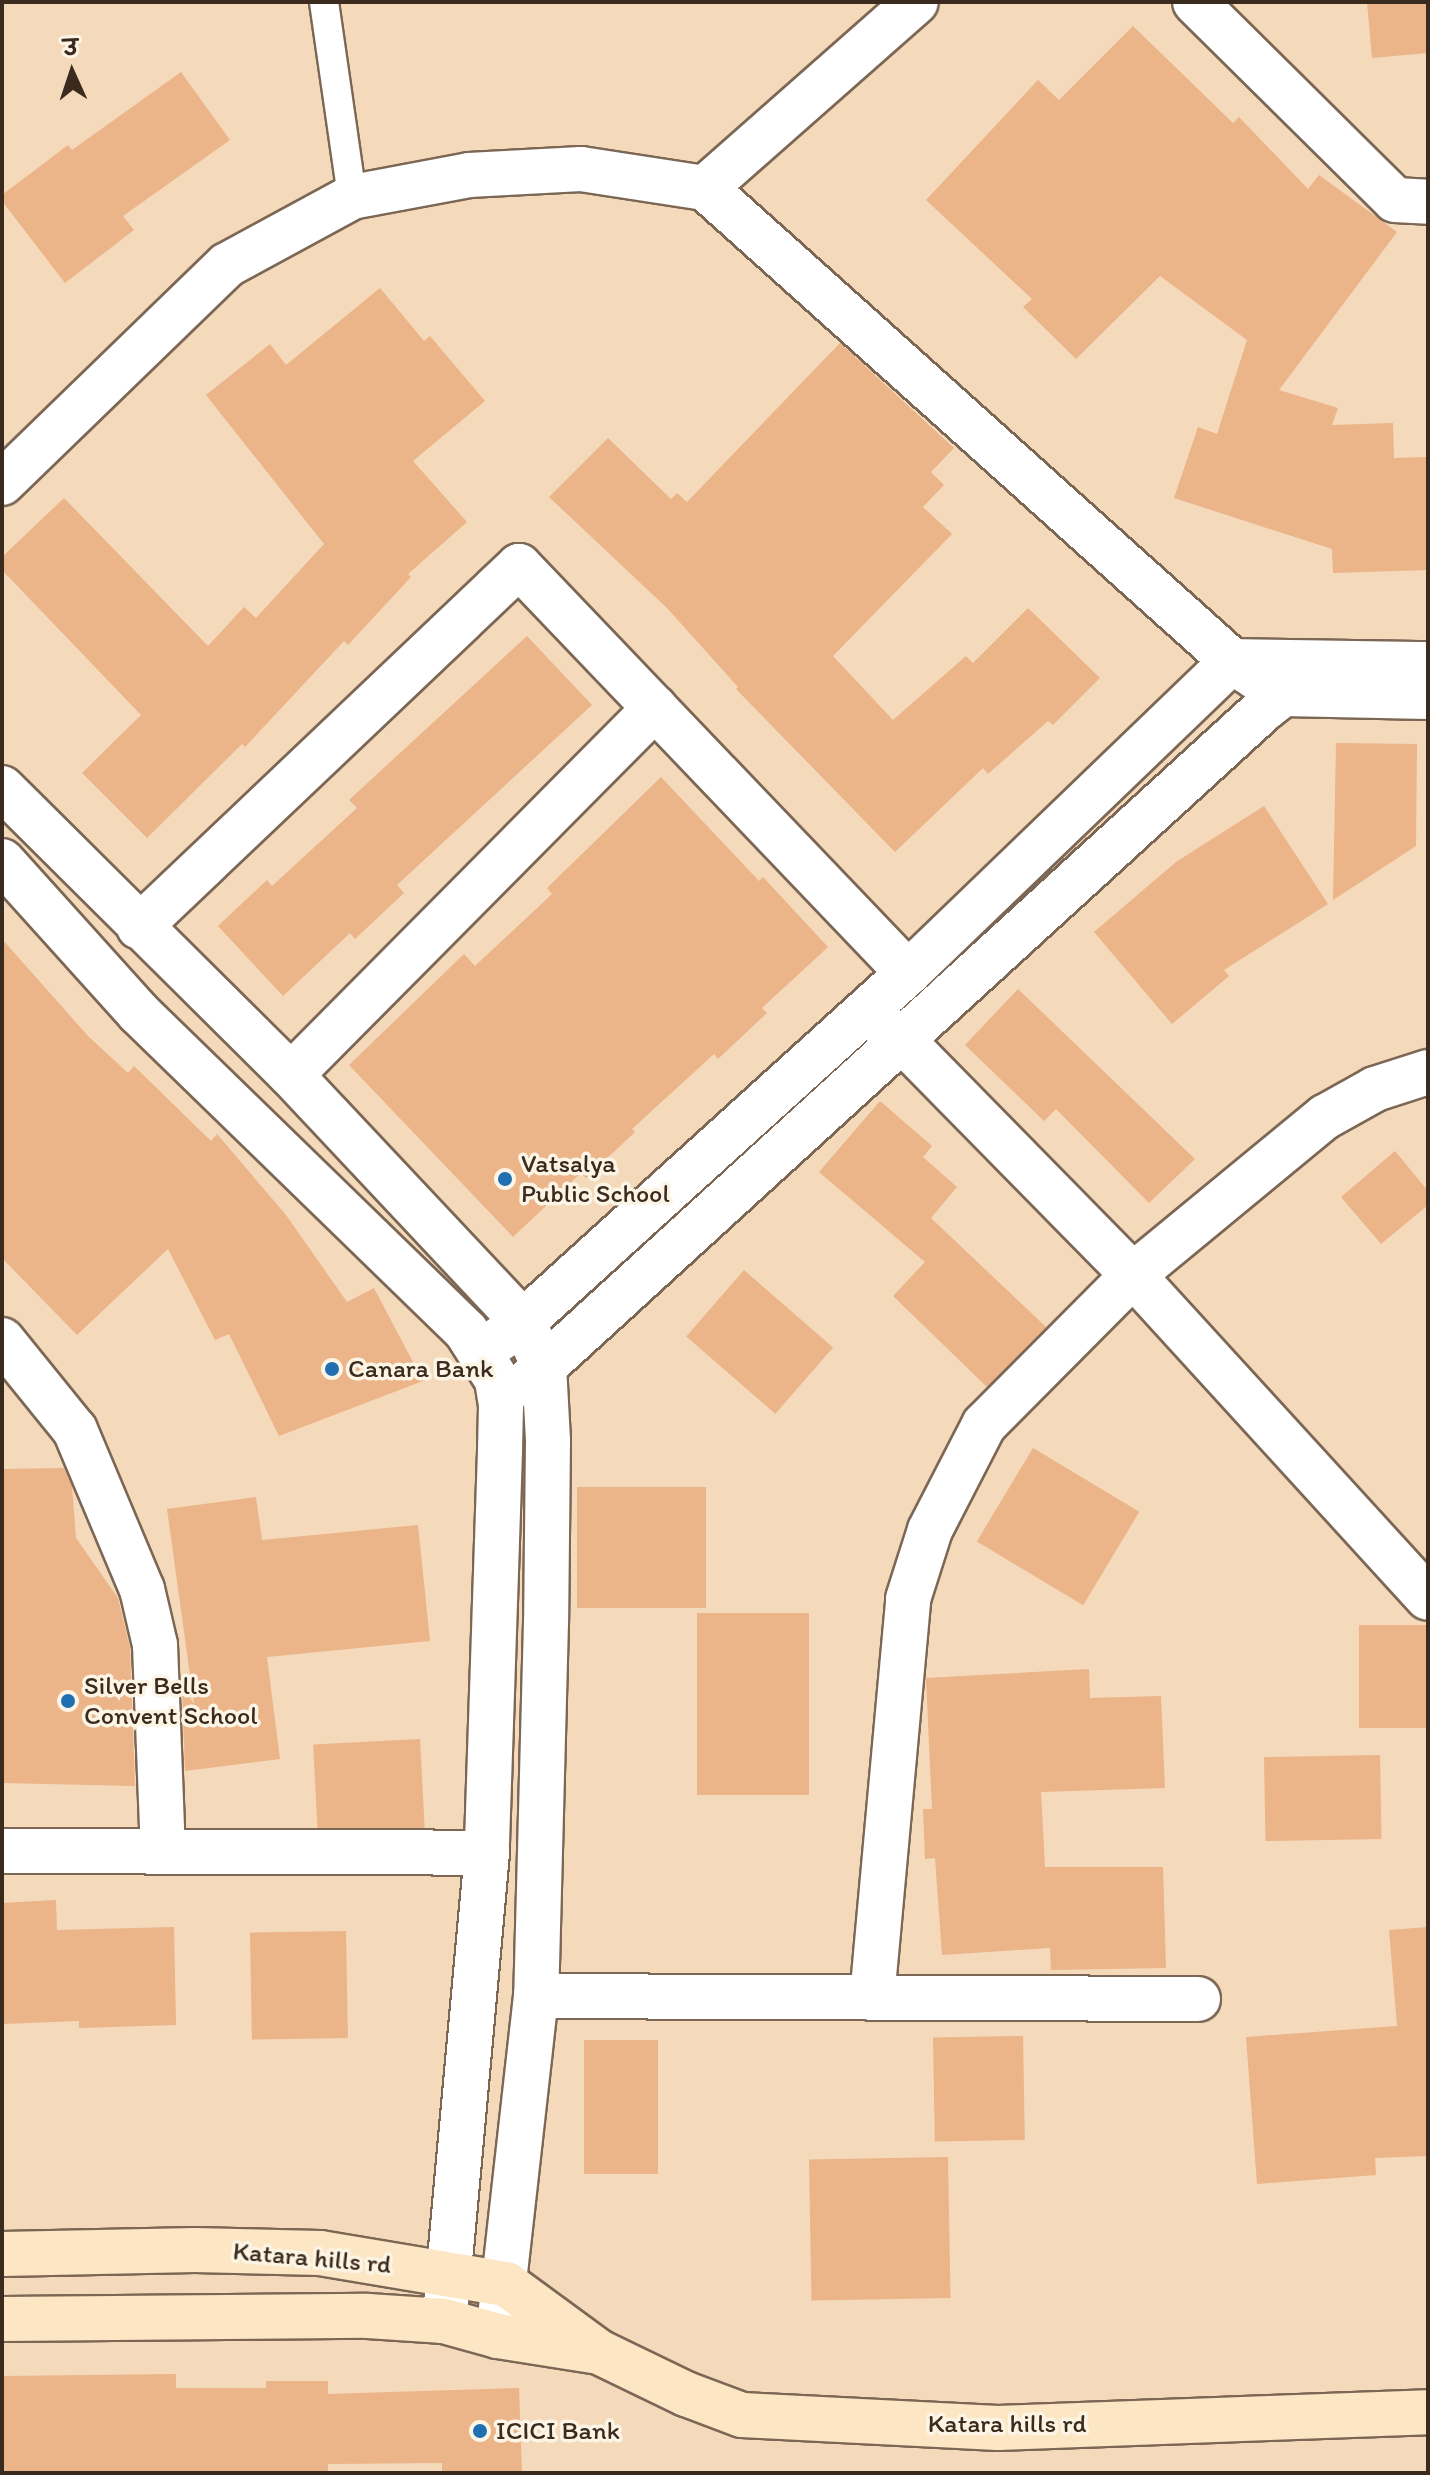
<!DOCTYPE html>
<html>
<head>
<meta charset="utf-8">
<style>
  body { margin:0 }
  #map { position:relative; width:1430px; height:2475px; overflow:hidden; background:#f4d9bb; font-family:Itim,"Playpen Sans Deva",sans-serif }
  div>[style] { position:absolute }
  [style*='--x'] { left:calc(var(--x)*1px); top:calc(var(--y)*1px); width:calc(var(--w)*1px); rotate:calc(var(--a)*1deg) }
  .building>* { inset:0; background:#ebb489; transform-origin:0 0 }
  .roads { filter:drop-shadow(2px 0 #7c6755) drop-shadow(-2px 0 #7c6755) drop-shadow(0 2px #7c6755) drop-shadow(0 -2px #7c6755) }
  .service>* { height:28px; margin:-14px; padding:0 14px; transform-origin:14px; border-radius:14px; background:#fff }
  .minor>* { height:44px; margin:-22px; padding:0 22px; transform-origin:22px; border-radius:22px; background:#fff }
  .tertiary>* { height:44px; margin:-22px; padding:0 22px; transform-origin:22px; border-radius:22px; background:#fff }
  .secondary>* { height:44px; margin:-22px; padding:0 22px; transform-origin:22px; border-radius:22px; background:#fce6c4 }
  .dots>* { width:22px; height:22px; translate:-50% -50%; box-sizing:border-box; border:4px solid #fcf5e5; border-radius:50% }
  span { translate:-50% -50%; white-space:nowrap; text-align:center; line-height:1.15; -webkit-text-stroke:7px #fcf5e5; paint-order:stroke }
  .poi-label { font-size:26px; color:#3b2a1e }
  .left { translate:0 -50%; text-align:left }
  .street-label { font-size:26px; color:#3b2a1e }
  .frame { position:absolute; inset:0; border:4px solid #3b2a1e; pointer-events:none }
  .north { position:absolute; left:32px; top:32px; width:80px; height:80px; -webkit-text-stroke:6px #fcf5e5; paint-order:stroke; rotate:357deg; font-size:22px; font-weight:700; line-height:32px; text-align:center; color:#3b2a1e }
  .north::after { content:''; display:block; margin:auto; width:28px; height:36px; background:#3b2a1e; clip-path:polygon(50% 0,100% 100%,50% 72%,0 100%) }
</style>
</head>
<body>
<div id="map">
  <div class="building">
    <i style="clip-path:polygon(1367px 2px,1428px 2px,1428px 53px,1372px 58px)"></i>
    <i style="clip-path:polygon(1133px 26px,1233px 123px,1239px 117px,1308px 189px,1319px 175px,1397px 232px,1279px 390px,1338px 408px,1332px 425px,1393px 423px,1394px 458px,1428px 457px,1428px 570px,1333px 573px,1332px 549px,1174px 498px,1198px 427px,1217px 434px,1247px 340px,1160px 276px,1076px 359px,1023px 307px,1032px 299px,926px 200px,1038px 80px,1059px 100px)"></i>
    <i style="clip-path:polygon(181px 72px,230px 140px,123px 216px,134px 230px,65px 283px,2px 201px,2px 195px,68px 145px,72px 150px)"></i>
    <i style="clip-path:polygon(380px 288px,424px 341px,430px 336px,485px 401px,413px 461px,467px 522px,408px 574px,411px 577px,348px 645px,344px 641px,245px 747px,242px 744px,147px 838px,82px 773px,141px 715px,2px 570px,2px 557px,64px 498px,208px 646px,244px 607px,256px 618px,324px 544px,206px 395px,270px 344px,286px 365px)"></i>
    <i style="clip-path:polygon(840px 343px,954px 448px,931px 472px,944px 485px,923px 507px,952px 534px,833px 656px,893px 720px,966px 656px,973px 663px,1028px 608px,1100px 678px,1053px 725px,1048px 721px,988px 774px,983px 768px,895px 852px,736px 689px,738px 687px,667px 608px,549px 497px,608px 438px,671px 499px,677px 493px,687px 502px)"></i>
    <i style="clip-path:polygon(527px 636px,592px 705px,397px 885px,404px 893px,355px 939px,350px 933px,283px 996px,218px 926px,267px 880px,272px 886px,357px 808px,349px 800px)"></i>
    <i style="clip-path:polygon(1336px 743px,1417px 744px,1416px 846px,1333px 900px)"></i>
    <i style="clip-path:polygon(661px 777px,759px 881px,763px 877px,828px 947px,762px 1008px,767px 1013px,718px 1059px,714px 1054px,632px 1129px,635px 1132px,586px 1178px,581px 1173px,513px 1237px,349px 1065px,464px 954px,475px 966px,552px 894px,547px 888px)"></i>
    <i style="clip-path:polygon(1264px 806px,1328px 904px,1224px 970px,1229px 976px,1172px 1024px,1094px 932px,1176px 862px)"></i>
    <i style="clip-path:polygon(2px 939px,88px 1036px,128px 1073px,134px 1066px,211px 1141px,217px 1134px,286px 1215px,347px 1302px,374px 1288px,423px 1381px,279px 1436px,229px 1334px,215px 1340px,168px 1249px,77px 1335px,2px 1258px)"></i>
    <i style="clip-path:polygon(1018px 989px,1195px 1159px,1149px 1203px,1056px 1109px,1044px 1121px,965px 1045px)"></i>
    <i style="clip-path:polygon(880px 1101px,932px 1146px,923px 1157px,957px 1187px,931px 1218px,1046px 1327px,987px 1387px,893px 1296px,925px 1262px,819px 1172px)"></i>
    <i style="clip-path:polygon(1395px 1151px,1428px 1191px,1428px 1205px,1381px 1244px,1341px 1197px)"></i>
    <i style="left:744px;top:1270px;width:118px;height:88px;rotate:41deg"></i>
    <i style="left:1033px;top:1448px;width:124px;height:109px;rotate:31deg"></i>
    <i style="clip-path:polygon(64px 1468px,72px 1486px,76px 1538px,118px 1598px,130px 1648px,135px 1786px,2px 1783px,2px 1469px)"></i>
    <i style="left:577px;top:1487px;width:129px;height:121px"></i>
    <i style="clip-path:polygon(256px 1497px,262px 1540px,418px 1525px,430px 1641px,267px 1657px,280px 1759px,185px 1771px,182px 1686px,194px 1704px,167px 1509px)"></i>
    <i style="left:809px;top:1613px;width:182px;height:112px;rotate:90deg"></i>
    <i style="left:1428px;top:1625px;width:103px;height:69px;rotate:90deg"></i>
    <i style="clip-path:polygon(1089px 1669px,1090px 1698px,1161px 1696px,1165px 1788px,1041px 1792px,1045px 1867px,1163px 1867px,1166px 1968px,1051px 1970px,1050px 1948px,942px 1955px,935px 1858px,925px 1859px,923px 1809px,932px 1809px,926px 1678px)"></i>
    <i style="left:420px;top:1739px;width:89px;height:107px;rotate:87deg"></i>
    <i style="left:1380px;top:1755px;width:84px;height:116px;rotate:89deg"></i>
    <i style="clip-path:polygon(56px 1900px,57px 1930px,174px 1927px,176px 2025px,79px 2028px,79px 2021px,2px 2024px,2px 1903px)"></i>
    <i style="clip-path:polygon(1428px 1927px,1428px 2156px,1375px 2158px,1376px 2175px,1257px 2184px,1246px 2037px,1397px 2026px,1389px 1930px)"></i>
    <i style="left:346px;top:1931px;width:107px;height:96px;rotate:89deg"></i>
    <i style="left:1023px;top:2036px;width:104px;height:90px;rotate:89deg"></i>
    <i style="left:584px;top:2040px;width:74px;height:134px"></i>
    <i style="left:948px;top:2157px;width:141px;height:139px;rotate:89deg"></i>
    <i style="clip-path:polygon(176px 2374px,176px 2388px,266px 2388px,266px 2381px,328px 2381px,328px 2394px,519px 2388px,522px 2473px,442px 2473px,442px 2463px,328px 2464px,328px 2473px,2px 2473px,2px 2376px)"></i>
  </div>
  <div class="roads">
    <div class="service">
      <i style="--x:324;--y:2;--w:197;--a:81.8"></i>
    </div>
    <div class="minor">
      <i style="--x:1195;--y:2;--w:281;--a:44.7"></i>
      <i style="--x:1395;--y:200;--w:33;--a:3"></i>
      <i style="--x:705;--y:188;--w:281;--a:-41.4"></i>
      <i style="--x:2;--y:483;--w:313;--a:-44.1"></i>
      <i style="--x:227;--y:265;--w:142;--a:-28.5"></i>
      <i style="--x:352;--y:197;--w:119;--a:-10.6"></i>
      <i style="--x:469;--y:175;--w:112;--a:-3.1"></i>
      <i style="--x:581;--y:169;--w:125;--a:8.7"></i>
      <i style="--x:705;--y:188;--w:708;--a:41.91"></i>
      <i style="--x:1232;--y:661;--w:37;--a:34"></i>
      <i style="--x:139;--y:927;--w:524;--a:-43.53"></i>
      <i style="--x:519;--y:566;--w:563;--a:46.3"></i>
      <i style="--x:874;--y:1018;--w:33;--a:38"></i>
      <i style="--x:900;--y:1038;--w:332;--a:45.5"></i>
      <i style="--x:1133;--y:1275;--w:437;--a:47.6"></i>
      <i style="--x:291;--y:1075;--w:517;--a:-45.24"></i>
      <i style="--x:2;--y:1340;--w:116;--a:51"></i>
      <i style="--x:75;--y:1430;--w:173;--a:67.2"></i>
      <i style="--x:142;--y:1589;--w:57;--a:76.9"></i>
      <i style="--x:155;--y:1645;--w:207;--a:87.8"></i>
      <i style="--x:2;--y:1851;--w:485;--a:0.2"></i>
      <i style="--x:536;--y:1996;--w:662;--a:0.26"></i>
      <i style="--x:872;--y:1998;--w:401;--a:-84.8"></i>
      <i style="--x:908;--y:1599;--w:72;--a:-72.3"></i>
      <i style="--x:930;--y:1530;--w:118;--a:-62.8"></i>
      <i style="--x:984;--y:1425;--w:211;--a:-45.2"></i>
      <i style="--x:1133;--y:1275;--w:249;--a:-39.5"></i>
      <i style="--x:1325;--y:1117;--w:57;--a:-29.2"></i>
      <i style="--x:1375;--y:1089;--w:56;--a:-17.8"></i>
    </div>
    <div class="tertiary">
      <i style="--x:2;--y:788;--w:407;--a:44.8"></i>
      <i style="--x:291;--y:1075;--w:339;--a:46.8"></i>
      <i style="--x:523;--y:1322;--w:49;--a:64.5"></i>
      <i style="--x:544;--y:1366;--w:75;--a:86.9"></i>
      <i style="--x:548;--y:1441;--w:181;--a:90.6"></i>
      <i style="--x:546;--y:1622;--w:374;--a:91.5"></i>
      <i style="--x:536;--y:1996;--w:342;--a:96.4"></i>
      <i style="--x:2;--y:861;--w:205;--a:48"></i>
      <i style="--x:139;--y:1013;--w:456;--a:44.2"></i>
      <i style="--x:466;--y:1331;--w:58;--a:57.7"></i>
      <i style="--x:497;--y:1380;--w:26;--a:81"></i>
      <i style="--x:501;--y:1406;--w:45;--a:91.3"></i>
      <i style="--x:500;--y:1451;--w:402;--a:91.9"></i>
      <i style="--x:487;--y:1853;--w:470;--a:95.2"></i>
      <i style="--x:498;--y:1340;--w:31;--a:-36"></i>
      <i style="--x:523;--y:1322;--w:520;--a:-42.19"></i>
      <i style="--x:908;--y:973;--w:450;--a:-43.9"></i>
      <i style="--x:1232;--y:661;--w:196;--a:0.9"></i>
      <i style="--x:525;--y:1384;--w:1001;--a:-42.41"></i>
      <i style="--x:1264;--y:709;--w:24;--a:-38"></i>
      <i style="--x:1283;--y:694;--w:145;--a:1.2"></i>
    </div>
    <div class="secondary">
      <i style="--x:2;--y:2254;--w:193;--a:-1.2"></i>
      <i style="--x:195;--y:2250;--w:125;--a:1.4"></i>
      <i style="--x:320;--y:2253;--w:189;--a:9.5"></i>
      <i style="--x:506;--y:2284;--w:115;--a:36.2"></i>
      <i style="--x:599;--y:2352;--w:97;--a:25.8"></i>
      <i style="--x:686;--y:2394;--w:60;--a:20.6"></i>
      <i style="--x:742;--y:2415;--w:256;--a:2.9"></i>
      <i style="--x:998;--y:2428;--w:430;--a:-2.1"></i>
      <i style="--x:2;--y:2319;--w:366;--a:-0.5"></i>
      <i style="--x:368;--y:2316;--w:76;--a:3.8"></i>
      <i style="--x:444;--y:2321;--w:56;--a:15.5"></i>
      <i style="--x:498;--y:2336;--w:96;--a:9"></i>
    </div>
  </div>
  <div class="dots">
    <i style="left:505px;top:1179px;background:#1f6fb2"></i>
    <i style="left:332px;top:1369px;background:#1f6fb2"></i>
    <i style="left:68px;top:1701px;background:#1f6fb2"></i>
    <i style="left:480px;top:2431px;background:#1f6fb2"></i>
  </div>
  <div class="poi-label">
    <span class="left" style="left:521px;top:1179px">Vatsalya<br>Public School</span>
    <span class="left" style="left:348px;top:1369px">Canara Bank</span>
    <span class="left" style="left:84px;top:1701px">Silver Bells<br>Convent School</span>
    <span class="left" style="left:496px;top:2431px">ICICI Bank</span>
  </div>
  <div class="street-label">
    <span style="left:312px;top:2258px;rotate:5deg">Katara hills rd</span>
    <span style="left:1007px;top:2424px">Katara hills rd</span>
  </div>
  <div class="frame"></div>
  <div class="north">उ</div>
</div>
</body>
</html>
